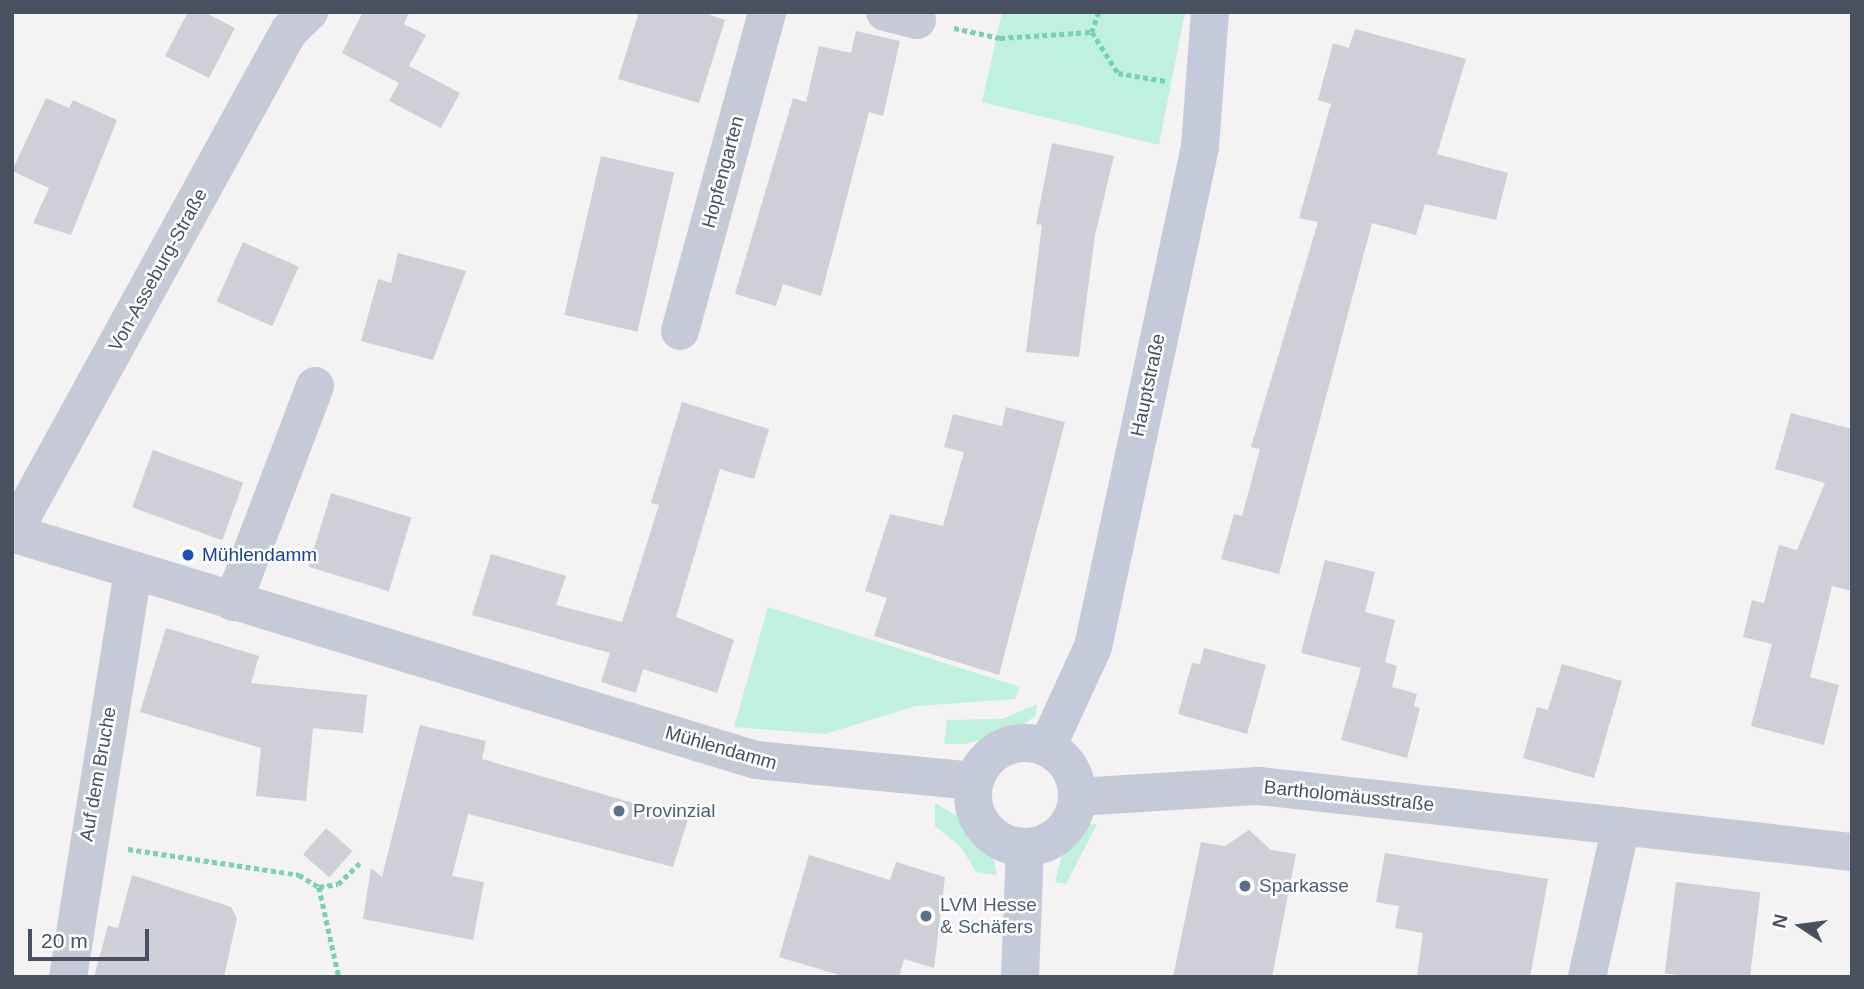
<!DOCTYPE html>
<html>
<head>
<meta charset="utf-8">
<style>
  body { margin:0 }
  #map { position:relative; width:1864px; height:989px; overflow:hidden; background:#f4f2f2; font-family:Arial,sans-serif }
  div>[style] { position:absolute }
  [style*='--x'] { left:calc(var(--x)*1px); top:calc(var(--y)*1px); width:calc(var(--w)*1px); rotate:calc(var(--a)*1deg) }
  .green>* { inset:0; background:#c0f1de }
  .building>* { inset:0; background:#cecfd7; transform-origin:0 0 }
  .path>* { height:4.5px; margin-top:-2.25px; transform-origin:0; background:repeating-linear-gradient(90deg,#77d1b8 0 5px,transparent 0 8.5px) }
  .minor>* { height:38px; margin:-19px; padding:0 19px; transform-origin:19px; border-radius:19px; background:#c5cad6 }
  .tertiary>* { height:38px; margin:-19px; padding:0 19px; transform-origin:19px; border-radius:19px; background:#c5cad6 }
  .secondary>* { height:38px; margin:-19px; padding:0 19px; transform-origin:19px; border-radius:19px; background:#c4cada }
  .secondary>.ring { margin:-19px; padding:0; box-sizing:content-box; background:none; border:38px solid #c4cada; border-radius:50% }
  .dots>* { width:19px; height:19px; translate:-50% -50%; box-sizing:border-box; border:4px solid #fff; border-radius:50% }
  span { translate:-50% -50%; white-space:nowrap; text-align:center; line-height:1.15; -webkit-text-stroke:5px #fff; paint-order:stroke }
  .street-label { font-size:19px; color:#495060 }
  .transit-label { font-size:19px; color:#164399 }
  .left { translate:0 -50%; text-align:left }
  .service-label { font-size:19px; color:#4e5e75 }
  .frame { position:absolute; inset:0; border:14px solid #495060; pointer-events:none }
  .north { position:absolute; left:1766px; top:891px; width:70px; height:70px; -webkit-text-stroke:5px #fff; paint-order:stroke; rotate:283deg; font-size:19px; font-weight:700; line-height:28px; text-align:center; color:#495060 }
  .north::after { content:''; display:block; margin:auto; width:24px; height:32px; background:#495060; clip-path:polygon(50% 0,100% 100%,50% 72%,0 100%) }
  .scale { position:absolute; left:28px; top:929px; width:121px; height:32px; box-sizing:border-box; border:4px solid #495060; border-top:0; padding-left:9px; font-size:21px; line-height:24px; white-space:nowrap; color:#495060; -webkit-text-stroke:5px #fff; paint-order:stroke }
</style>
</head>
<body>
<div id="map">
  <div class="green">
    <i style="clip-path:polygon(1002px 12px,1185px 12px,1159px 145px,982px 102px)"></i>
    <i style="clip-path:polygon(768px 607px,1020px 687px,1015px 699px,916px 706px,825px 734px,734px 727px)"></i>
    <i style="clip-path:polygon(1037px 704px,1036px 715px,1022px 726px,967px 744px,944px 744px,947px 720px,1002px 719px)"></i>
    <i style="clip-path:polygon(935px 803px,962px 819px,994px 860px,997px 875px,976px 872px,961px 847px,935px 826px)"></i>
    <i style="clip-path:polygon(1097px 824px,1066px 884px,1055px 882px,1062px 854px,1081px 825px)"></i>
  </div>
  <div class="building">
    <i style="clip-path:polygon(188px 12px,204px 12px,235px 28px,209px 78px,165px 56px)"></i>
    <i style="clip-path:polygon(363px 12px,409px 12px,404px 24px,426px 35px,409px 66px,460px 93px,441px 128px,389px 101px,399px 83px,342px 53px)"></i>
    <i style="clip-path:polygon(639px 12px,702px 12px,725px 20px,699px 103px,618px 79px)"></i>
    <i style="clip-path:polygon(1355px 29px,1466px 59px,1437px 154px,1508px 173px,1496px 220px,1425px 204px,1416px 235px,1372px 223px,1279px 574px,1221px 559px,1234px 514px,1242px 516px,1260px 449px,1251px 447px,1318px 222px,1299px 218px,1331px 104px,1318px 100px,1333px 43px,1349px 48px)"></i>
    <i style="clip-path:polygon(856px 31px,900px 41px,883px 116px,869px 112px,821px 296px,783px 284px,776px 306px,735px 294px,793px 98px,806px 102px,819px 46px,851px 53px)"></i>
    <i style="clip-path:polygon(46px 98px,69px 108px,73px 100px,117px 120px,71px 235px,33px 223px,49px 188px,12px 171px)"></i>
    <i style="clip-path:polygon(1052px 143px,1114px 156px,1095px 235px,1079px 357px,1026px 352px,1042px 225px,1036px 224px)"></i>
    <i style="left:601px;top:156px;width:75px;height:163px;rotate:13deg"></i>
    <i style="left:243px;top:242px;width:61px;height:65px;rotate:24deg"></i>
    <i style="clip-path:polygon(398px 253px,466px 271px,433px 360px,361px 341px,378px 279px,391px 283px)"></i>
    <i style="clip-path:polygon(682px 402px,769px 429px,754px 479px,720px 469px,676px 617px,734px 640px,717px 693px,643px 669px,636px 693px,601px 682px,610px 653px,472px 615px,491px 554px,566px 576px,556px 605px,622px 622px,659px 505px,651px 503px)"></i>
    <i style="clip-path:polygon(1006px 407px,1065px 422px,999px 675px,874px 636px,887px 598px,865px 591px,890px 514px,943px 526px,964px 452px,944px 447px,953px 414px,1002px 426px)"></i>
    <i style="clip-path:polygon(1791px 413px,1852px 429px,1852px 591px,1832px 586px,1810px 677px,1839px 685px,1824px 745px,1751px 726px,1772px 644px,1743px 637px,1752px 600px,1764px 603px,1779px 545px,1797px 550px,1825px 483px,1775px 469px)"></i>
    <i style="left:153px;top:450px;width:96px;height:61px;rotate:20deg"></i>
    <i style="left:331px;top:493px;width:84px;height:77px;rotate:17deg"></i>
    <i style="clip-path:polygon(1325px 560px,1375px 572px,1365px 612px,1395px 620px,1385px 662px,1397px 666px,1392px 687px,1417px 694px,1414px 706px,1420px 708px,1407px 758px,1341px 740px,1361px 668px,1301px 653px)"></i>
    <i style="clip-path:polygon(166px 628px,259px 656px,251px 683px,367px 695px,363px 733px,313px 728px,306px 801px,256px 796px,261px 748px,140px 712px)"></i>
    <i style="clip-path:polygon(1204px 648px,1266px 665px,1247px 734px,1178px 714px,1192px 663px,1200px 664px)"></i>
    <i style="clip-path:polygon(1562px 664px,1622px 681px,1594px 778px,1523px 758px,1537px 707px,1548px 710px)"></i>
    <i style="clip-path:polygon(420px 725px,486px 741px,482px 759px,688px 819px,673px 867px,468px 814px,452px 876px,484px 882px,473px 940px,363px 919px,371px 868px,382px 877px)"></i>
    <i style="left:326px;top:828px;width:35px;height:35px;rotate:41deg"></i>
    <i style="clip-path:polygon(1249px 830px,1271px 850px,1296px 854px,1272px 977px,1173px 977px,1201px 842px,1225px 846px)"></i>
    <i style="clip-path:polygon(1385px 853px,1548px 879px,1530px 977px,1417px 977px,1423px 933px,1395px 928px,1399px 906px,1376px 902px)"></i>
    <i style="clip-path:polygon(809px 855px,890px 880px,896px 862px,945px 877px,934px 968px,904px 959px,899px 977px,846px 977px,779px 957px)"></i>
    <i style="clip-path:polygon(132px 875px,231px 907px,237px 918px,224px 977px,94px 977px,108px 926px,118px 928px)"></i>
    <i style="left:1676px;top:882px;width:85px;height:92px;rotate:7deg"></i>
  </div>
  <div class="path">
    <i style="--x:1099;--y:12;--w:21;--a:109"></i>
    <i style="--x:1092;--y:32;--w:49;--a:57.6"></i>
    <i style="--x:1118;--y:73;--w:48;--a:9.7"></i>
    <i style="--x:954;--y:28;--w:47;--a:12.3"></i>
    <i style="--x:1000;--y:38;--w:92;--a:-3.7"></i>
    <i style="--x:128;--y:849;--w:173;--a:8.6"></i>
    <i style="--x:299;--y:875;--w:23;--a:31"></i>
    <i style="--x:319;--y:887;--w:92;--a:77.5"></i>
    <i style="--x:319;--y:887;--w:19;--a:-9"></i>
    <i style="--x:338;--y:884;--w:30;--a:-44"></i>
  </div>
  <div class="minor">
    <i style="--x:885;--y:12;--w:33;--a:14"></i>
    <i style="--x:680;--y:331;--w:331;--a:-74.7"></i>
    <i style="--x:13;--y:533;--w:573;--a:-61.2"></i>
    <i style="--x:289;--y:31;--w:28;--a:-44"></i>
    <i style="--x:233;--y:602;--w:231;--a:-69.2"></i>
    <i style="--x:1077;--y:797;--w:182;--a:-3.5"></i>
    <i style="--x:1259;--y:786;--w:597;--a:6.35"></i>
    <i style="--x:68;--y:977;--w:411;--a:-80.9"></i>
    <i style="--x:1587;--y:977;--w:155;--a:-77.3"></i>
  </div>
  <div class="tertiary">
    <i style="--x:12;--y:533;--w:778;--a:16.97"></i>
    <i style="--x:756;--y:760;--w:219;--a:5.5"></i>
  </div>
  <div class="secondary">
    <i class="ring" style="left:973px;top:743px;width:66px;height:66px"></i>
    <i style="--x:1047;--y:747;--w:110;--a:-65.3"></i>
    <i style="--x:1093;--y:647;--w:511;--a:-77.92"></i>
    <i style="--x:1200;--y:147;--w:135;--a:-85.8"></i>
    <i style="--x:1020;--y:977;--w:129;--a:-87.8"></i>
  </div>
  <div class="dots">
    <i style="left:188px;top:555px;background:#1a4fb4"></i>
    <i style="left:619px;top:811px;background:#5c6f8a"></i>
    <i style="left:1245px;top:886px;background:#5c6f8a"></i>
    <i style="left:926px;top:916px;background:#5c6f8a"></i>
  </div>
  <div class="street-label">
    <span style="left:723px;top:172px;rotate:-75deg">Hopfengarten</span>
    <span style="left:158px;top:270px;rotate:-61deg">Von-Asseburg-Straße</span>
    <span style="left:1148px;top:385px;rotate:-78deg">Hauptstraße</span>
    <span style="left:721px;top:748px;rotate:16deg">Mühlendamm</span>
    <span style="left:98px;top:774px;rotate:-80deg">Auf dem Bruche</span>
    <span style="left:1349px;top:796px;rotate:6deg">Bartholomäusstraße</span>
  </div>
  <div class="transit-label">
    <span class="left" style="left:202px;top:555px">Mühlendamm</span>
  </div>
  <div class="service-label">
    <span class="left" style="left:633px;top:811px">Provinzial</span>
    <span class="left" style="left:1259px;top:886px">Sparkasse</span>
    <span class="left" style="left:940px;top:916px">LVM Hesse<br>&amp; Schäfers</span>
  </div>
  <div class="frame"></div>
  <div class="north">N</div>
  <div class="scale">20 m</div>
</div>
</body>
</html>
